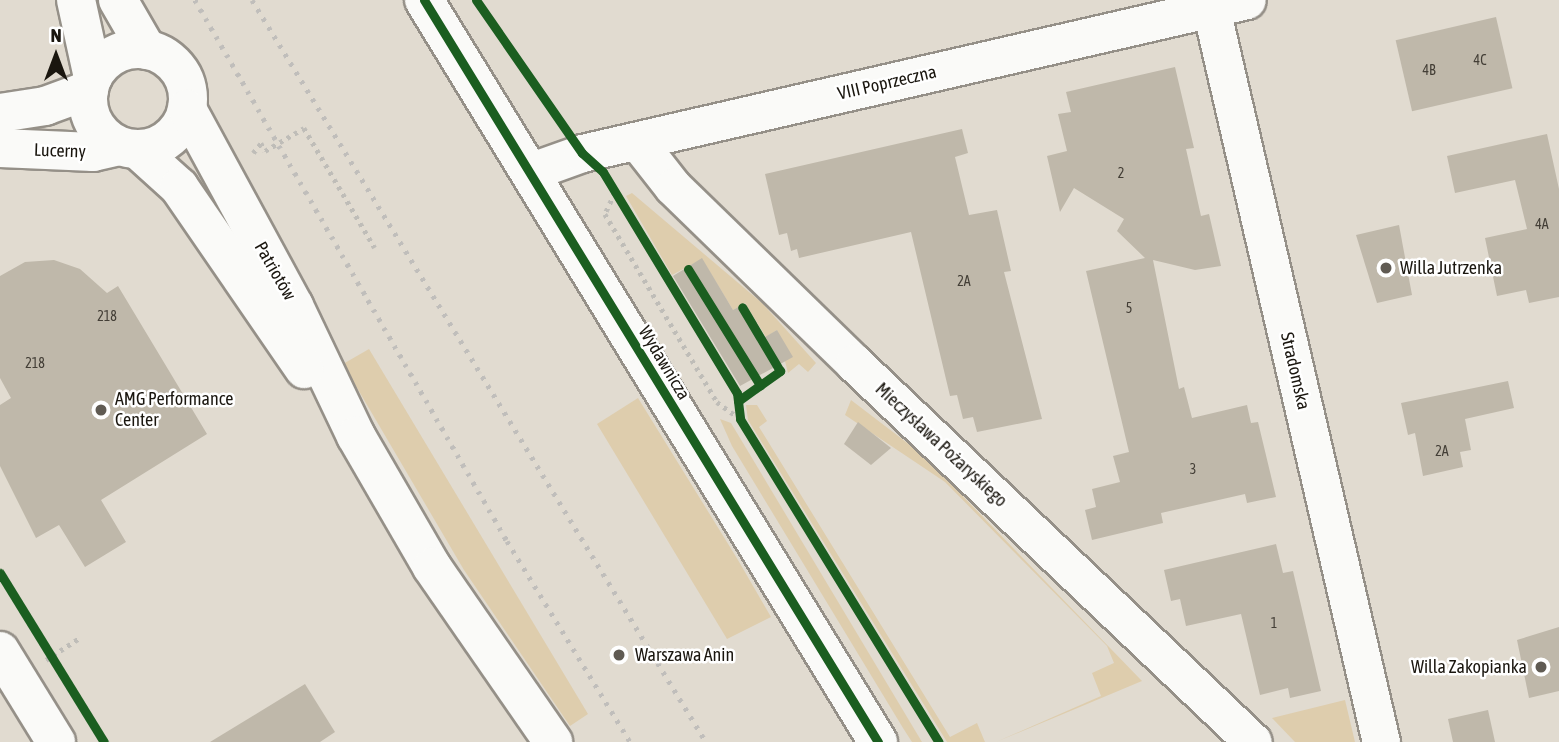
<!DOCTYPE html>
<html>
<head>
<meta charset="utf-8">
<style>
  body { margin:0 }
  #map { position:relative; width:1559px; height:742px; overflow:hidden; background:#e1dbd0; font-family:"Asap Condensed",sans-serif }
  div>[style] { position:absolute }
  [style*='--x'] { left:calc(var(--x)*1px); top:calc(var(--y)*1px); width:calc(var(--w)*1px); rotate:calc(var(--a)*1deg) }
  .green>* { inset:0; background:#decdad }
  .building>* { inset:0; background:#bfb8aa; transform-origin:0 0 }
  .path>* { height:4.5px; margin-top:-2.25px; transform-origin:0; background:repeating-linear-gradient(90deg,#bfbdb8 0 3.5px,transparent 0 8.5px) }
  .roads { filter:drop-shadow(2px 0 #959088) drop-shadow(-2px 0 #959088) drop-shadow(0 2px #959088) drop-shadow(0 -2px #959088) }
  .street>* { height:37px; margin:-18.5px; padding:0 18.5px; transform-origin:18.5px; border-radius:18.5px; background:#fafaf8 }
  .secondary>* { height:38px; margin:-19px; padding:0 19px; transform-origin:19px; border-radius:19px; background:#fafaf8 }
  .secondary>.ring { margin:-19px; padding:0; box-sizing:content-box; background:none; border:38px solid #fafaf8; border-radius:50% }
  .rail>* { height:5px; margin-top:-2.5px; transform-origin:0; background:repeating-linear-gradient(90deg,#c0bebb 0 3.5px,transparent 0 10.5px) }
  .cycleway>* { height:9px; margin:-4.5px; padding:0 4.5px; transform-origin:4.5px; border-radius:4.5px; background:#1b5e20 }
  .dots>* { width:19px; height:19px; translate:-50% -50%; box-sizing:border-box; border:4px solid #fff; border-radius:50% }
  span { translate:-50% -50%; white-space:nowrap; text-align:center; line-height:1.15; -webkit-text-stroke:5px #fff; paint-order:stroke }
  .number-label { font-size:14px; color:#433e36 }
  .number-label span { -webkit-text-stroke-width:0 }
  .street-label { font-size:18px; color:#1a160f }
  .poi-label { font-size:18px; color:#1a160f }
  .left { translate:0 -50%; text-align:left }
  .right { translate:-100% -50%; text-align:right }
  .north { position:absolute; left:21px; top:21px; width:70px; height:70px; -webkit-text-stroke:5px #fff; paint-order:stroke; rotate:0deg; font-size:19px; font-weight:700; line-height:28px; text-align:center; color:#1a160f }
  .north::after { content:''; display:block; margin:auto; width:24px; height:32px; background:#1a160f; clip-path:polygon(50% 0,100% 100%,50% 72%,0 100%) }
</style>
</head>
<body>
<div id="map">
  <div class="green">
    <i style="clip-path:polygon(632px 193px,762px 303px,816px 363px,808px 372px,799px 364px,788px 373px,777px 330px,766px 337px,745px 303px,733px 310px,702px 259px,672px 275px,626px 196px)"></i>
    <i style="clip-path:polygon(369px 349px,588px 714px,570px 726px,464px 570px,343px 364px)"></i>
    <i style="clip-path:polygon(638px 398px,738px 560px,771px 617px,727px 639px,597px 424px)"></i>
    <i style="clip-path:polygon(851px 400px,923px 455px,1142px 681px,996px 742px,1101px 696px,1092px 673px,1114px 663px,1107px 646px,945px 482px,845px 415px)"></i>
    <i style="clip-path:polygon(746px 405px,757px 405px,767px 421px,759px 427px,950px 737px,977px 723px,985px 742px,947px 742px,748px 420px)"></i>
    <i style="clip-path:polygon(720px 419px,731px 423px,922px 742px,912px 742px,903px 728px,732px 446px)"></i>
    <i style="clip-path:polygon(1345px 700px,1355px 742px,1295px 742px,1272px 718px)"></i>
  </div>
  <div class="building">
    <i style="left:1496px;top:17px;width:73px;height:103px;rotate:77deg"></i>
    <i style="clip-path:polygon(1175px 67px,1194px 148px,1186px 149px,1201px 216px,1209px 214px,1221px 266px,1195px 270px,1153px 260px,1179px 389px,1184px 387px,1192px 418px,1247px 405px,1251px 423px,1258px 422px,1276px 497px,1247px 503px,1245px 494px,1161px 513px,1163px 523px,1092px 540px,1085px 510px,1096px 507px,1092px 489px,1120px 482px,1113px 456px,1129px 452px,1086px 271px,1145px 258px,1117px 231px,1124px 219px,1074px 188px,1060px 212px,1047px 156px,1067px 151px,1058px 114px,1071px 112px,1066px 92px)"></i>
    <i style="clip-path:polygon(962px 129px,968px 153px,955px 157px,969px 215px,997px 210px,1011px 271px,1004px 272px,1042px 419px,977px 432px,973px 417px,963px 419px,957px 395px,950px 396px,911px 232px,799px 258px,797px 249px,791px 251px,787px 233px,779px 235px,765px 174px)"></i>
    <i style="clip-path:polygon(1547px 134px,1559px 189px,1559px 297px,1529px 303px,1526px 290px,1497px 296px,1485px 238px,1527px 229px,1515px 180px,1455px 193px,1447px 156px)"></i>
    <i style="clip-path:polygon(1399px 225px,1412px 295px,1377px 303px,1356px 235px)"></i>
    <i style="clip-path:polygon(702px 258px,733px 310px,740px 306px,760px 340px,777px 330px,793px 357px,740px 386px,673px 276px)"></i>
    <i style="clip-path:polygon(54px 260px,80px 269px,107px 293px,118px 286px,207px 434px,101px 500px,126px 542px,85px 567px,59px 525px,36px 538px,0 466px,0 405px,11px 398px,0 378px,0 276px,25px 262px)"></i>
    <i style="clip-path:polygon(1508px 381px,1514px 408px,1465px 419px,1471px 450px,1460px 452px,1463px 467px,1423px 476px,1415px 433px,1408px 435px,1401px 403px)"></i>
    <i style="clip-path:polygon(858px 422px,891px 448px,871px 465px,844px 444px)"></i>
    <i style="clip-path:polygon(1276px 544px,1283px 573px,1293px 571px,1321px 691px,1290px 698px,1288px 688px,1260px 695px,1241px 614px,1186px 626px,1180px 599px,1171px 601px,1164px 570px)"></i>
    <i style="clip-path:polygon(1559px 627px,1559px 691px,1529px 698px,1517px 640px)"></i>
    <i style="clip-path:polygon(305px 684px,335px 732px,320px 742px,210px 742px)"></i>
    <i style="clip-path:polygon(1488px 710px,1495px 742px,1453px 742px,1448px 719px)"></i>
  </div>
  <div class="path">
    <i style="--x:253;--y:153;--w:13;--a:-51"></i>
    <i style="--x:261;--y:143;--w:9;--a:63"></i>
    <i style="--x:265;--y:151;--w:45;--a:-30.5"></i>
    <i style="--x:304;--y:128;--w:139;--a:59.4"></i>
    <i style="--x:615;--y:193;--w:23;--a:115"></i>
    <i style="--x:605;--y:214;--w:219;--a:59.2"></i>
    <i style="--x:717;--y:402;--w:29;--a:36"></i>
    <i style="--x:46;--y:660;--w:42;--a:-33.3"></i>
  </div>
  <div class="roads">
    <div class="street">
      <i style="--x:1209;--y:0;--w:762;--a:76.95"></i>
      <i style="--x:637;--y:141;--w:58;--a:52"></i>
      <i style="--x:673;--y:187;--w:252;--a:44.2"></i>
      <i style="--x:854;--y:363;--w:550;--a:43.53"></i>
      <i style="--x:529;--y:172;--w:56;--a:-19.7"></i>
      <i style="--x:582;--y:153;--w:682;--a:-12.96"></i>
    </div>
    <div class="secondary">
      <i style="--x:76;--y:0;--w:79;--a:77.6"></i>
      <i style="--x:118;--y:0;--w:58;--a:59.9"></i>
      <i style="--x:424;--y:0;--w:870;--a:58.54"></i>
      <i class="ring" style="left:88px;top:49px;width:62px;height:62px"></i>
      <i style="--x:187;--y:109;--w:224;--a:61.5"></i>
      <i style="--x:294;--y:306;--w:144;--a:64.5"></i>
      <i style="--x:356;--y:436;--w:151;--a:59.9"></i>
      <i style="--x:432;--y:567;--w:213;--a:55.3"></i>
      <i style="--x:0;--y:113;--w:46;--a:-8.8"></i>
      <i style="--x:45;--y:106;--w:47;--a:-20"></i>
      <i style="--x:0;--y:148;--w:93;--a:2.5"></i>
      <i style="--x:93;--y:152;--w:27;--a:-13"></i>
      <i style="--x:137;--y:149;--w:57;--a:42.1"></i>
      <i style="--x:179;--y:187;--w:221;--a:55.5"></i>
      <i style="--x:0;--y:651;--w:107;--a:58.4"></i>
    </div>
  </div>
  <div class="rail">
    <i style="--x:195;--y:0;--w:625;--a:60.03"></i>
    <i style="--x:507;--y:541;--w:236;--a:58.5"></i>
    <i style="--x:252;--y:0;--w:870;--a:58.54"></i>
  </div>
  <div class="cycleway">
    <i style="--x:424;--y:0;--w:870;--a:58.54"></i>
    <i style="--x:476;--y:0;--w:186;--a:55.3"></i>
    <i style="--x:582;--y:153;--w:28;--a:42"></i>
    <i style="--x:603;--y:172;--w:258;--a:58.8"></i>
    <i style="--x:737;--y:393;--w:26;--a:83"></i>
    <i style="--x:740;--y:419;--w:379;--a:58.4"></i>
    <i style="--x:688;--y:269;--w:137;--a:58.2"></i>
    <i style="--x:738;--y:401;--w:52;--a:-35.5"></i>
    <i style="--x:780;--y:371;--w:74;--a:-120.7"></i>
    <i style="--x:0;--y:573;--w:198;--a:58.4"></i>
  </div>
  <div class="dots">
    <i style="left:1386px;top:268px;background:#605b53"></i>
    <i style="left:101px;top:410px;background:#605b53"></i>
    <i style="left:619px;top:655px;background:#605b53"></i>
    <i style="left:1541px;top:667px;background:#605b53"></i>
  </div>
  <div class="number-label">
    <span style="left:1480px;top:60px">4C</span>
    <span style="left:1429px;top:70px">4B</span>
    <span style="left:1121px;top:173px">2</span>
    <span style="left:1542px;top:224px">4A</span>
    <span style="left:964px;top:281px">2A</span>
    <span style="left:1129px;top:308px">5</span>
    <span style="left:107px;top:316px">218</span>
    <span style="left:35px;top:363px">218</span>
    <span style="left:1442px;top:451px">2A</span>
    <span style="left:1193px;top:469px">3</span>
    <span style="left:1274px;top:623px">1</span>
  </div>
  <div class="street-label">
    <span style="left:887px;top:83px;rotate:-13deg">VIII Poprzeczna</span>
    <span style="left:60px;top:151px;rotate:2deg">Lucerny</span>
    <span style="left:275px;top:271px;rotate:60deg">Patriotów</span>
    <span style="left:664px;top:363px;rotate:59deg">Wydawnicza</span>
    <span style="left:1295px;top:371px;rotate:77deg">Stradomska</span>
    <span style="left:941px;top:445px;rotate:43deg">Mieczysława Pożaryskiego</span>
  </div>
  <div class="poi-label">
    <span class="left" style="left:1400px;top:268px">Willa Jutrzenka</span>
    <span class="left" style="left:115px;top:410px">AMG Performance<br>Center</span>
    <span class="left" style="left:635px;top:655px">Warszawa Anin</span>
    <span class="right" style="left:1527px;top:667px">Willa Zakopianka</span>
  </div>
  <div class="north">N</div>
</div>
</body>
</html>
